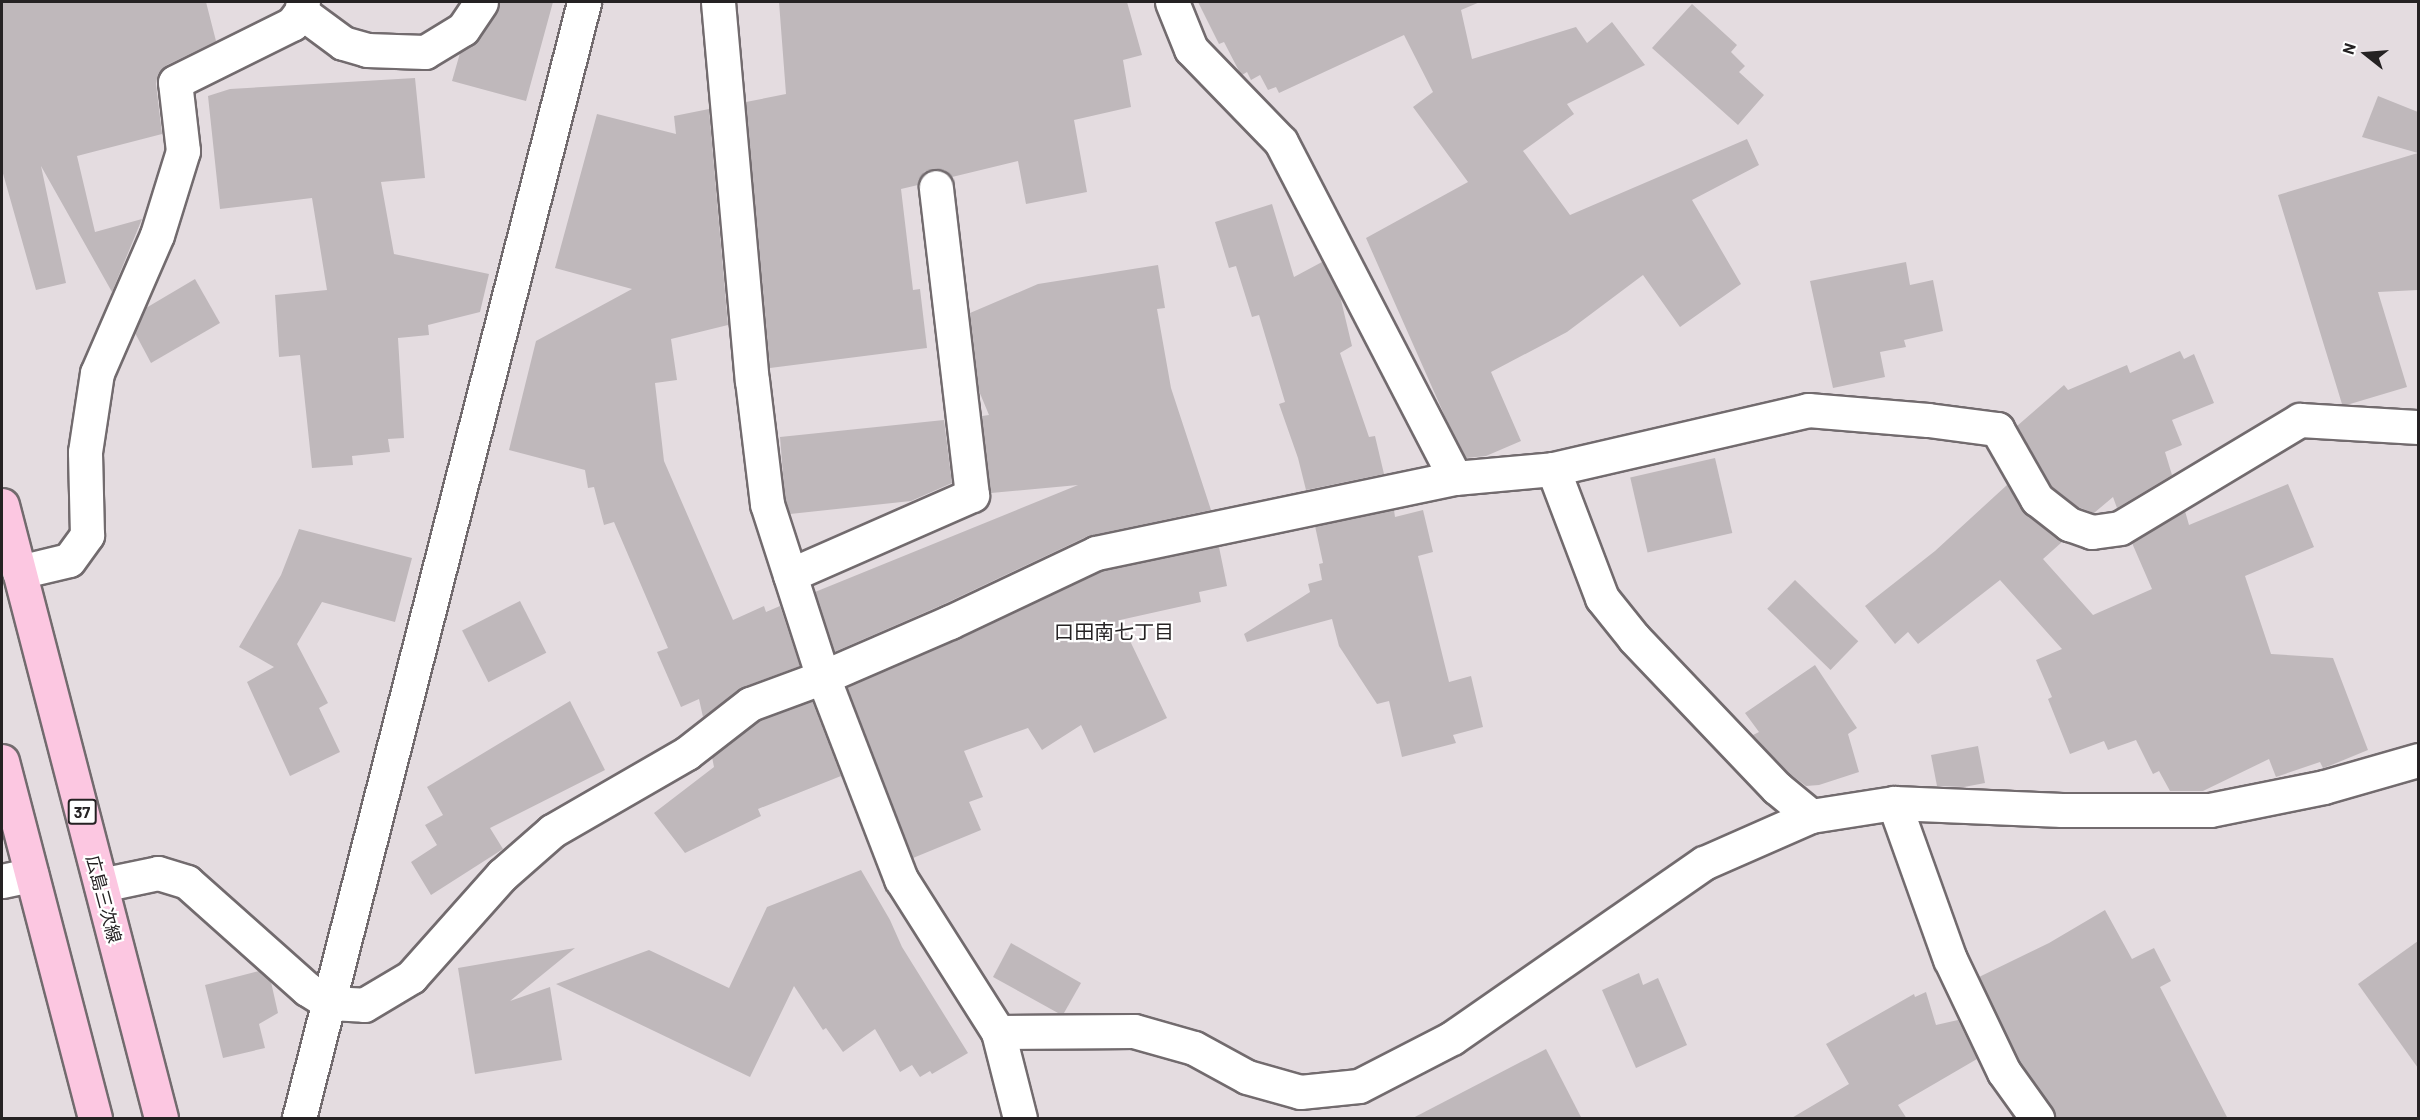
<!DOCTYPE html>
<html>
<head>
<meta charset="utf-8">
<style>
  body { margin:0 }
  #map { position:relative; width:2420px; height:1120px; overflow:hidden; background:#e4dce0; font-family:Barlow,"Noto Sans JP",sans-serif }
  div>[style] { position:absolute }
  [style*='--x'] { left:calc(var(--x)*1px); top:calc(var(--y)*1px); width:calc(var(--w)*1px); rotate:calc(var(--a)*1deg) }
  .building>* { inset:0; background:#bfb8bb; transform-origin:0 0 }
  .roads { filter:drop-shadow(2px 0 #726b6e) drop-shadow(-2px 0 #726b6e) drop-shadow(0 2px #726b6e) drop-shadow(0 -2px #726b6e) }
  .minor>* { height:33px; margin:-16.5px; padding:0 16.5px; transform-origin:16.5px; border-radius:16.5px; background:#fff }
  .tertiary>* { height:33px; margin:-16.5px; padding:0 16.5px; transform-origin:16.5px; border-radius:16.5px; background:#fff }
  .primary>* { height:33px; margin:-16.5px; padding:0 16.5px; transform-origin:16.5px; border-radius:16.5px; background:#fcc7e1 }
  span { translate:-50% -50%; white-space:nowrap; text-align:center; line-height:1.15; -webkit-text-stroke:4.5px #fff; paint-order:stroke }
  .shield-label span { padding:2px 4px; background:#fff; border:2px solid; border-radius:4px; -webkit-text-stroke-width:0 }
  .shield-label { font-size:16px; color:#252223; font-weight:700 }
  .street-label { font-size:18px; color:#252223 }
  .neighbourhood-label { font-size:20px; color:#252223 }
  .frame { position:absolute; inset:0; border:3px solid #252223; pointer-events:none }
  .north { position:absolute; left:2336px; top:24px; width:60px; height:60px; -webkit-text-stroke:4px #fff; paint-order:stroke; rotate:287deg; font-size:16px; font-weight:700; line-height:24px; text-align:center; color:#252223 }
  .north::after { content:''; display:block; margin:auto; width:21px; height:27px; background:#252223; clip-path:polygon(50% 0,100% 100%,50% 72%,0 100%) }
</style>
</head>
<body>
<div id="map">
  <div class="building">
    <i style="clip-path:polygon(2px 2px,206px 2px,216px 41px,167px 65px,158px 74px,156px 84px,162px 134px,77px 156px,95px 232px,142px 219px,112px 292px,41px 166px,66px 283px,36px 290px,2px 170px)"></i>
    <i style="clip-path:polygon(499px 2px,553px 2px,526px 101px,452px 81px,460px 53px,479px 39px,497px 12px)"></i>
    <i style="clip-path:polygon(779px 2px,1127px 2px,1142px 55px,1123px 60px,1131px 107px,1074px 120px,1087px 192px,1026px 204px,1018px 161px,952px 177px,944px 170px,933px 169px,924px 172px,918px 185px,901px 189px,913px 290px,920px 289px,927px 348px,770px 368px,746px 102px,786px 94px)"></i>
    <i style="clip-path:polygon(1198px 2px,1480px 2px,1461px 10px,1472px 59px,1576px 27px,1587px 43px,1612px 22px,1645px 65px,1567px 104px,1574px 114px,1523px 151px,1570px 215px,1747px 139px,1759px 165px,1692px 200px,1741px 284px,1680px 327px,1643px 275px,1567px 332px,1491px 372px,1521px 441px,1486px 456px,1466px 458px,1447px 421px,1366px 238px,1468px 182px,1413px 107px,1433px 92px,1404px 35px,1279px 93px,1276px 87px,1268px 90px,1260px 75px,1251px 80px,1247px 72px,1242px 75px,1239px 71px,1224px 42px,1219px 44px)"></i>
    <i style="clip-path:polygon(1692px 4px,1737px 45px,1731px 52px,1745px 66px,1739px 72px,1764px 95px,1738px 125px,1652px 48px)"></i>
    <i style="clip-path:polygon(415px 78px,425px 178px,381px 182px,394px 254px,489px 274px,480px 312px,428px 325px,429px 335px,398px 338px,404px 438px,388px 439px,390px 452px,352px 456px,353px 465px,312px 468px,300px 355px,279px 357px,275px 295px,327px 290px,312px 198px,220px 209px,208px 96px,230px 89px)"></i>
    <i style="clip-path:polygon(2378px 96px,2418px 112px,2418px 153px,2362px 137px)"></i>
    <i style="clip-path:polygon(709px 109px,728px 325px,671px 339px,677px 380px,655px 383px,664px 461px,733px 620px,764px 606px,766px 612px,780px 606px,800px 666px,743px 687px,703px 717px,699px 699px,681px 707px,657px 652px,668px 648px,614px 522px,604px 525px,594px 487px,588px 488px,585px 470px,509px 450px,536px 341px,632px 289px,555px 268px,597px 114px,676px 134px,674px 116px)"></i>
    <i style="clip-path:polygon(2418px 153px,2418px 290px,2378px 292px,2407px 387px,2350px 404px,2342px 404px,2278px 195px)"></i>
    <i style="clip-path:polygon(1272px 204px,1294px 277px,1322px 262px,1340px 296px,1352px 346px,1340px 353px,1369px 437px,1375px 436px,1384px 474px,1306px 490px,1298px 458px,1279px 404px,1285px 402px,1259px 315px,1252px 317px,1236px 266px,1229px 268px,1215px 222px)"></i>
    <i style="clip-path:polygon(1906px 262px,1910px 285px,1933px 280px,1943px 331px,1904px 340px,1906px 347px,1880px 352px,1885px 377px,1833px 388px,1810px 281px)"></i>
    <i style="clip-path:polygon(1158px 265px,1165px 308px,1157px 309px,1171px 388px,1211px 510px,1088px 536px,942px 605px,834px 652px,815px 592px,1078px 485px,991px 493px,982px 416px,989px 415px,979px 391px,970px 313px,1038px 284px)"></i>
    <i style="clip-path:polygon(195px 279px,220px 323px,151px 363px,135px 333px,146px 308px)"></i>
    <i style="clip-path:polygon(2180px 351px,2184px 359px,2194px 354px,2214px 403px,2172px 420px,2182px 445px,2165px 452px,2172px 475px,2117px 508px,2113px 497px,2094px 513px,2078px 507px,2051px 486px,2017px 426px,2064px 385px,2068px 390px,2127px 365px,2130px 373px)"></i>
    <i style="clip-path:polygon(944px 420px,952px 483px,911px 501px,790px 514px,785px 500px,780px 437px)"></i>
    <i style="left:1715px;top:458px;width:77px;height:87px;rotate:77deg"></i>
    <i style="clip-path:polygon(2288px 484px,2314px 547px,2245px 576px,2271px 654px,2333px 658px,2368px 750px,2329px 766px,2323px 768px,2320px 762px,2276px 777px,2269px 759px,2203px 791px,2170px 791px,2159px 771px,2153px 774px,2136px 740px,2108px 750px,2104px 741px,2070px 754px,2048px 699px,2052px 697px,2036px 660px,2062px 649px,2000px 580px,1918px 644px,1908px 632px,1895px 644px,1865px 606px,1935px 551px,2007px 485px,2025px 513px,2062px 542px,2043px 559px,2093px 615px,2152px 589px,2132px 543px,2185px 511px,2189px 525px)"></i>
    <i style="clip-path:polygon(1394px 510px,1395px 517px,1423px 510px,1433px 552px,1418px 556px,1449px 682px,1471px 676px,1483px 727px,1453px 735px,1456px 743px,1402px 757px,1389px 701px,1377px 704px,1339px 646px,1332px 619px,1247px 642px,1244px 634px,1310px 592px,1308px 584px,1322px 580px,1319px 564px,1323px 563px,1315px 526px)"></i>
    <i style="clip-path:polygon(299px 529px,412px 558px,395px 622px,322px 602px,297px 644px,328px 703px,319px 708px,340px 752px,290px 776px,247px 682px,274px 667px,239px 647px,281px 575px)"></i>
    <i style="clip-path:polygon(1219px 547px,1227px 586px,1199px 592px,1201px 602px,1120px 620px,1167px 718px,1094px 753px,1081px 725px,1042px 750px,1028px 728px,964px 751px,983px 797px,969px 802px,981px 830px,913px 858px,847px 687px,957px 639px,1102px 571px)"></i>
    <i style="left:1795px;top:580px;width:88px;height:40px;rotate:44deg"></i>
    <i style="left:520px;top:601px;width:58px;height:65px;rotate:63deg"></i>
    <i style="clip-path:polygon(1815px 665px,1857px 728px,1848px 734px,1859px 772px,1819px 785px,1806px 786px,1790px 774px,1753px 735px,1759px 732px,1745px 713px)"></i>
    <i style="clip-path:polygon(570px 701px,605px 770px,490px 828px,503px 849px,431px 895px,411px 862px,437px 845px,425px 825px,443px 815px,427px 787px)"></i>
    <i style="clip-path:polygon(812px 701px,841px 776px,758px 809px,761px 816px,685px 853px,654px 813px,714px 767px,712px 757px,759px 721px)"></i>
    <i style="clip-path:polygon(1978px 746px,1985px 783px,1964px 787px,1937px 786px,1931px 755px)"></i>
    <i style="clip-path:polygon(861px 870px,890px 920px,902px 947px,968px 1053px,932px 1074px,930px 1071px,920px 1077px,912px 1065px,900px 1072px,875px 1029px,843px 1052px,826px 1028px,823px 1030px,794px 986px,750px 1077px,556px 984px,649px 950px,729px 988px,767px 907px)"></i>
    <i style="clip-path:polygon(2105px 910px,2132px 959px,2154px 948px,2171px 981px,2160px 987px,2228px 1119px,2055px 1119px,2052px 1107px,2020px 1062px,1979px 977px,2049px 943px)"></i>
    <i style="clip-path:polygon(2418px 941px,2418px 1068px,2358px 984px)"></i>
    <i style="clip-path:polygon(1011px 943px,1081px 983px,1064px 1013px,1058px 1013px,993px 977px)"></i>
    <i style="clip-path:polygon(575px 948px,510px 1001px,550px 987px,562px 1060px,475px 1074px,458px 968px)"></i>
    <i style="clip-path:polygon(259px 971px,271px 982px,278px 1013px,259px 1024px,265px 1048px,223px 1058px,205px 985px)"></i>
    <i style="clip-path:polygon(1639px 973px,1643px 985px,1658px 978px,1687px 1045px,1636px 1068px,1602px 990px)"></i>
    <i style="clip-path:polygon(1926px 992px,1936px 1025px,1958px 1020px,1977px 1059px,1898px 1105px,1907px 1119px,1790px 1119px,1849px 1084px,1826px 1044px,1914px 994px,1915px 997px)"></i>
    <i style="clip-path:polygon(1546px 1049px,1582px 1119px,1411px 1119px)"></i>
  </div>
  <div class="roads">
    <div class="minor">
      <i style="--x:718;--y:2;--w:380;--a:84.9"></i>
      <i style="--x:752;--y:380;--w:125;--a:83.1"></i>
      <i style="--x:767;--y:504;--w:182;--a:72.1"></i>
      <i style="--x:823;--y:677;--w:217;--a:68.9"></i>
      <i style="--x:901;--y:879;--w:181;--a:57.6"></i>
      <i style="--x:998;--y:1032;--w:89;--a:75.7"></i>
      <i style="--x:1172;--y:2;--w:51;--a:68"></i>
      <i style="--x:1191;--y:49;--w:129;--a:45.9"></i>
      <i style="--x:1281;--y:142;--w:378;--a:62.6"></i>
      <i style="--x:301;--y:12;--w:52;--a:36.4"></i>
      <i style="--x:343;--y:43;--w:25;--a:16"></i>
      <i style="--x:367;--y:50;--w:58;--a:2"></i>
      <i style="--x:425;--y:52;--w:44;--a:-31.2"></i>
      <i style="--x:463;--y:29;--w:32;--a:-56"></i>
      <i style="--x:1553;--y:469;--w:138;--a:69.2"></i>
      <i style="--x:1602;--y:598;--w:51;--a:51.3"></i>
      <i style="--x:1634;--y:638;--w:207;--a:46.4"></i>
      <i style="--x:1777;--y:788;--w:44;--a:39.5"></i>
      <i style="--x:19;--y:572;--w:51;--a:-13.5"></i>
      <i style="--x:69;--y:560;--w:31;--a:-54"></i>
      <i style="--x:87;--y:535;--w:83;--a:-91.4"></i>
      <i style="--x:85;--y:452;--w:80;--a:-81.4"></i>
      <i style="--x:97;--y:373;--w:150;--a:-66.5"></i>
      <i style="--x:157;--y:235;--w:88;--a:-72.8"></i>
      <i style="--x:183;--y:151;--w:69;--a:-96.6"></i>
      <i style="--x:175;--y:82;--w:131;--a:-26.4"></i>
      <i style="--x:292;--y:24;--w:15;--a:-53"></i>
      <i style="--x:301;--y:12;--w:10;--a:-79"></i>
      <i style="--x:790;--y:575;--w:199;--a:-23.7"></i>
      <i style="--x:972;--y:495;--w:310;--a:-96.7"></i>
      <i style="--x:1894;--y:803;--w:166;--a:70.3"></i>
      <i style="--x:1950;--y:959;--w:125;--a:64.5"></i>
      <i style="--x:2004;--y:1072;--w:57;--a:54.3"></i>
      <i style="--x:2;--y:881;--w:30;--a:-12"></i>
      <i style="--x:101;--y:885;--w:58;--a:-11.9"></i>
      <i style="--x:158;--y:873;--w:30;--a:17"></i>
      <i style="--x:187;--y:882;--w:161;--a:41.7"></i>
      <i style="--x:307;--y:989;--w:26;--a:32"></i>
      <i style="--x:329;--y:1003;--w:35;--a:3"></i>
      <i style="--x:364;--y:1005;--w:55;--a:-30.8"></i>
      <i style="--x:411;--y:977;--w:137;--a:-48.3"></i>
      <i style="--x:502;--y:875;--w:67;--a:-41.3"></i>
      <i style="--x:552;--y:831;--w:156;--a:-30"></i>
      <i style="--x:687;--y:753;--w:80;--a:-37.9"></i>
      <i style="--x:750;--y:704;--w:78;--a:-20.3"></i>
      <i style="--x:823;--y:677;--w:138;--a:-23.4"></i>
      <i style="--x:950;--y:622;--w:161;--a:-25.3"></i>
      <i style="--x:1096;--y:553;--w:367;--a:-11.8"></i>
      <i style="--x:1455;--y:478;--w:98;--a:-5.2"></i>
      <i style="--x:1553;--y:469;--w:262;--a:-13"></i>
      <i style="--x:1808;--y:410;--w:120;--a:4.8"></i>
      <i style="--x:1928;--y:420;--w:70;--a:7.4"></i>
      <i style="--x:1997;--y:429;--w:81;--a:60.3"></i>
      <i style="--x:2037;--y:499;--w:41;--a:38"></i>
      <i style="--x:2069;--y:524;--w:24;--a:19"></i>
      <i style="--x:2092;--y:532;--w:28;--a:-8"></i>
      <i style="--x:2120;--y:528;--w:210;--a:-31"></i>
      <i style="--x:2300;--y:420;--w:118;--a:3.4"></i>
      <i style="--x:998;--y:1032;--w:136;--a:-0.4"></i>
      <i style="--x:1134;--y:1031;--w:62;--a:15.8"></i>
      <i style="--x:1194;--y:1048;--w:60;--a:28.7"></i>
      <i style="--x:1247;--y:1077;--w:55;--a:15.8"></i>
      <i style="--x:1300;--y:1092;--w:59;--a:-5.8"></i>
      <i style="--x:1359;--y:1086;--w:105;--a:-27.3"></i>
      <i style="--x:1452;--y:1038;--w:307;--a:-34.8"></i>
      <i style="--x:1704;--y:863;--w:117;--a:-23.7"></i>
      <i style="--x:1811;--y:816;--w:84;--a:-8.9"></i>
      <i style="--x:1894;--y:803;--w:168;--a:2.4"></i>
      <i style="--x:2062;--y:810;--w:148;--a:0"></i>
      <i style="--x:2210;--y:810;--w:116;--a:-11.4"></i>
      <i style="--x:2324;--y:787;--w:98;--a:-16"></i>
    </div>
    <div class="tertiary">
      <i style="--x:299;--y:1118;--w:1152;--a:-75.67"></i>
    </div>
    <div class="primary">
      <i style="--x:2;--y:505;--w:633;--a:75.46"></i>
      <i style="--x:2;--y:761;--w:369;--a:75.4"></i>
    </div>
  </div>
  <div class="shield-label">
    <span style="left:82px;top:812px">37</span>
  </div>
  <div class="street-label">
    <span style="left:104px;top:899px;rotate:75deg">広島三次線</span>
  </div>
  <div class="neighbourhood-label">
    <span style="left:1114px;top:631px">口田南七丁目</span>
  </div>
  <div class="frame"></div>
  <div class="north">N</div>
</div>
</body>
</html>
